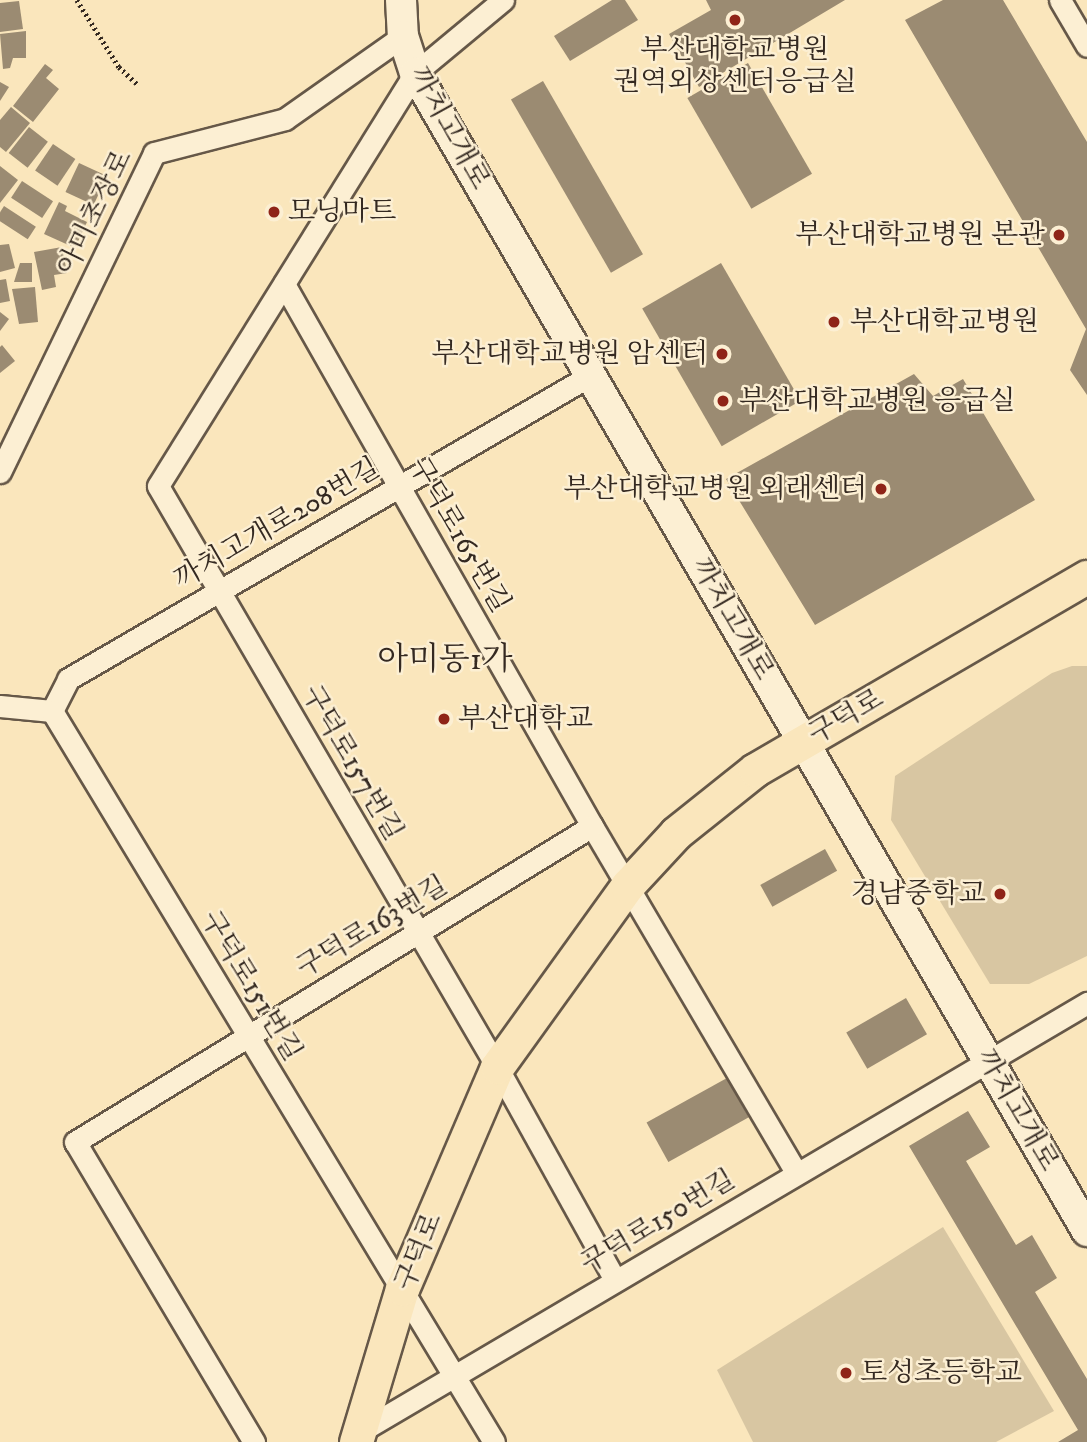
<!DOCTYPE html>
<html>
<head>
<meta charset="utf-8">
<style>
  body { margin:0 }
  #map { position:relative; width:1087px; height:1442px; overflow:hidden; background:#fae6bc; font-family:"IM FELL DW Pica","Noto Serif KR",serif }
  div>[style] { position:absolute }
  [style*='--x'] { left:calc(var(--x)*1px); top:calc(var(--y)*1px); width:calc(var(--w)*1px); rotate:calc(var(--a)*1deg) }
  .green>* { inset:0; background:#d8c6a2 }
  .building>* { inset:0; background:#9b8b72; transform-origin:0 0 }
  .path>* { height:4.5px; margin-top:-2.25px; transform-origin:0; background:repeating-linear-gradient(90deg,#342921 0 2px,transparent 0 5.5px) }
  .roads { filter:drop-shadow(2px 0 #665848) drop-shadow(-2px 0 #665848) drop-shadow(0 2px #665848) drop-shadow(0 -2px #665848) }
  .minor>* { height:21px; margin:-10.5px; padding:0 10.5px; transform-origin:10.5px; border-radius:10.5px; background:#fcefd3 }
  .secondary>* { height:30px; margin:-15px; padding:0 15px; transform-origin:15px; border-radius:15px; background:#fcefd3 }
  .primary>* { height:33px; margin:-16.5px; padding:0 16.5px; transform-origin:16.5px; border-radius:16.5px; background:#fae6bc }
  .dots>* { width:19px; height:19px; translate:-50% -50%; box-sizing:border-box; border:4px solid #fcefd3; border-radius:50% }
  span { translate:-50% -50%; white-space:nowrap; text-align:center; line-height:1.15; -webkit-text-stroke:5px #fcefd3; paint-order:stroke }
  .poi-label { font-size:28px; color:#342921 }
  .left { translate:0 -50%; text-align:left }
  .right { translate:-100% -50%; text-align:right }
  .street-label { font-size:28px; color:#342921 }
  .quarter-label { font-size:32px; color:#342921 }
</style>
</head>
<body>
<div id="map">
  <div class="green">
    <i style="clip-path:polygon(1072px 666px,1087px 666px,1087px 956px,1029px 984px,990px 984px,891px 820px,895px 776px,1052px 673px)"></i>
    <i style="clip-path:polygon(943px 1227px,1054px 1411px,996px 1442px,753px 1442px,717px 1370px)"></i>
  </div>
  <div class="building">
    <i style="clip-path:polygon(612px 0,625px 0,638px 20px,570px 61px,554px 36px)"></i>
    <i style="clip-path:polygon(706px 0,845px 0,699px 87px,669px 34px,711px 10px)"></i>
    <i style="clip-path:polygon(943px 0,1003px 0,1087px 142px,1087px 395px,1070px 370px,1086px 329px,905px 20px)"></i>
    <i style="clip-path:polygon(19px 1px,23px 29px,0 32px,0 3px)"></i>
    <i style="clip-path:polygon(26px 31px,26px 58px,13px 58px,10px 68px,3px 69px,0 34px)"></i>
    <i style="left:748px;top:63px;width:128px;height:70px;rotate:60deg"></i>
    <i style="clip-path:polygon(45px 64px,53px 70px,46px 78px,59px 89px,33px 122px,13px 106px)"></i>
    <i style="left:543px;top:81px;width:200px;height:37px;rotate:60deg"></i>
    <i style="clip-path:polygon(0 82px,9px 87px,0 101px)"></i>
    <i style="clip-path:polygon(11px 107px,30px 123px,6px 152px,0 147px,0 120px)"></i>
    <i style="left:29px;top:127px;width:24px;height:33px;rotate:38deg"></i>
    <i style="left:53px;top:144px;width:27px;height:32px;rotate:34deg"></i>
    <i style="left:79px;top:163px;width:31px;height:32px;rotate:25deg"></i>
    <i style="clip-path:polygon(0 166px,18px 180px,0 203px)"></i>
    <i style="left:22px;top:181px;width:37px;height:20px;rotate:33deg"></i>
    <i style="clip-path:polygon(59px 202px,67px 206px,65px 211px,87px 222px,75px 248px,44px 234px)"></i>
    <i style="left:4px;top:206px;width:38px;height:15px;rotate:33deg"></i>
    <i style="clip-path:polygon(9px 244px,15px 268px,0 272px,0 245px)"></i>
    <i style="clip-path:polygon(62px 247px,67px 273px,54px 275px,56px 287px,42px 290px,34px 252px)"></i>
    <i style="clip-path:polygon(20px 263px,32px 263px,32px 282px,14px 282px)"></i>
    <i style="left:721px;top:263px;width:159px;height:91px;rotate:60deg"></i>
    <i style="clip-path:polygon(6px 279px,10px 301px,0 303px,0 280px)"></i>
    <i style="clip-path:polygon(35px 287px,38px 322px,19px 324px,12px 289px)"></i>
    <i style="clip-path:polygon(0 312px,9px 319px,0 331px)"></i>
    <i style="clip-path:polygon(2px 345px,15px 361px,0 373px,0 347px)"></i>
    <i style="clip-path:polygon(914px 374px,933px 396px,963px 379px,1035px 500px,815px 625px,726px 479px)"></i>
    <i style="left:825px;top:849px;width:25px;height:74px;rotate:61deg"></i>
    <i style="left:906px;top:998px;width:42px;height:69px;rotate:60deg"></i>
    <i style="left:727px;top:1078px;width:45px;height:92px;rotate:61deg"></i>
    <i style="clip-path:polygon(968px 1111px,990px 1147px,966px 1161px,1016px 1245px,1032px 1235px,1057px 1278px,1035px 1292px,1087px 1379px,1087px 1442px,1058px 1442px,1078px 1430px,909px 1146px)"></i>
  </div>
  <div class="path">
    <i style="--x:77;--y:0;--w:79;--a:57.9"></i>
    <i style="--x:119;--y:67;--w:25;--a:43"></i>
  </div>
  <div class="roads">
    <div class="minor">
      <i style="--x:503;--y:0;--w:114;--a:140.3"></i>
      <i style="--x:415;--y:73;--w:486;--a:121.9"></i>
      <i style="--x:158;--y:486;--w:673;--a:59.74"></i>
      <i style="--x:497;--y:1067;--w:244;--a:61"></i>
      <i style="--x:1060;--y:0;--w:53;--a:59.6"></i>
      <i style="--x:284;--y:284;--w:623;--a:60.39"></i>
      <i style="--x:592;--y:826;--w:403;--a:59.5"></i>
      <i style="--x:0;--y:472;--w:354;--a:-64.2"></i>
      <i style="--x:154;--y:153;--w:135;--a:-14.5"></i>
      <i style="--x:285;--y:119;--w:144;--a:-35.1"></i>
      <i style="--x:0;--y:706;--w:52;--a:5.5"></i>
      <i style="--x:52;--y:711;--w:36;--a:-63"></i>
      <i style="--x:68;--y:679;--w:605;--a:-30.17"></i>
      <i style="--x:52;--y:711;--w:854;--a:58.84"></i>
      <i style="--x:356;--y:1434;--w:849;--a:-30.52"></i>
      <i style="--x:254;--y:1442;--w:349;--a:-120.8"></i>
      <i style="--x:75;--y:1142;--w:606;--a:-31.43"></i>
    </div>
    <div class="secondary">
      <i style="--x:401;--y:0;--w:36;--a:87"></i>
      <i style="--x:403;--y:36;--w:39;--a:72"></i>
      <i style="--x:415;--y:73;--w:1339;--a:59.87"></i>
    </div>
    <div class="primary">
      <i style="--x:356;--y:1442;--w:160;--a:-73.3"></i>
      <i style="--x:402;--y:1289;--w:241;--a:-66.8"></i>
      <i style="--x:497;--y:1067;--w:223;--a:-54.3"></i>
      <i style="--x:627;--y:886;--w:72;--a:-47.2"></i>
      <i style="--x:676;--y:833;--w:101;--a:-38.6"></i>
      <i style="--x:755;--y:770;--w:384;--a:-30.2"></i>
    </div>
  </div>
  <div class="dots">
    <i style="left:735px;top:20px;background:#8f2418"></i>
    <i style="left:274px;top:212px;background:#8f2418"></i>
    <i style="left:1059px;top:235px;background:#8f2418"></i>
    <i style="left:834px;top:322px;background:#8f2418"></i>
    <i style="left:722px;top:354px;background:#8f2418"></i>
    <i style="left:723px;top:401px;background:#8f2418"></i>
    <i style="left:881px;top:489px;background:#8f2418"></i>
    <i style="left:444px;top:719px;background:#8f2418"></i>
    <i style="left:1000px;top:894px;background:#8f2418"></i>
    <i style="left:846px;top:1373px;background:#8f2418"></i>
  </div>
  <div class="poi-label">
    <span style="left:735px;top:66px">부산대학교병원<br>권역외상센터응급실</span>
    <span class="left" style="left:288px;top:212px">모닝마트</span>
    <span class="right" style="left:1045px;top:235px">부산대학교병원 본관</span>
    <span class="left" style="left:850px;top:322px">부산대학교병원</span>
    <span class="right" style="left:708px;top:354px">부산대학교병원 암센터</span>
    <span class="left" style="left:739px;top:401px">부산대학교병원 응급실</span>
    <span class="right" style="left:867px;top:489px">부산대학교병원 외래센터</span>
    <span class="left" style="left:458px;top:719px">부산대학교</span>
    <span class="right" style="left:986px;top:894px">경남중학교</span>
    <span class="left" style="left:860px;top:1373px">토성초등학교</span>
  </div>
  <div class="street-label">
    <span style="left:449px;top:128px;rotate:61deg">까치고개로</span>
    <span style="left:95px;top:213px;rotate:-64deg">아미초장로</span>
    <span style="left:277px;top:524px;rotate:-30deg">까치고개로208번길</span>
    <span style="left:459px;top:535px;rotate:60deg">구덕로165번길</span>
    <span style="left:732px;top:619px;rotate:60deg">까치고개로</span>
    <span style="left:846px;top:717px;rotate:-30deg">구덕로</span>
    <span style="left:352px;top:763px;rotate:60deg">구덕로157번길</span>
    <span style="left:372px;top:927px;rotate:-31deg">구덕로163번길</span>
    <span style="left:251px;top:986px;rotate:59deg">구덕로151번길</span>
    <span style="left:1017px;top:1110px;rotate:60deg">까치고개로</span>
    <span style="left:658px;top:1222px;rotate:-31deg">구덕로150번길</span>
    <span style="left:419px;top:1252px;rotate:-68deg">구덕로</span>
  </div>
  <div class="quarter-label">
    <span style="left:445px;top:660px">아미동1가</span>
  </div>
</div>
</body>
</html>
